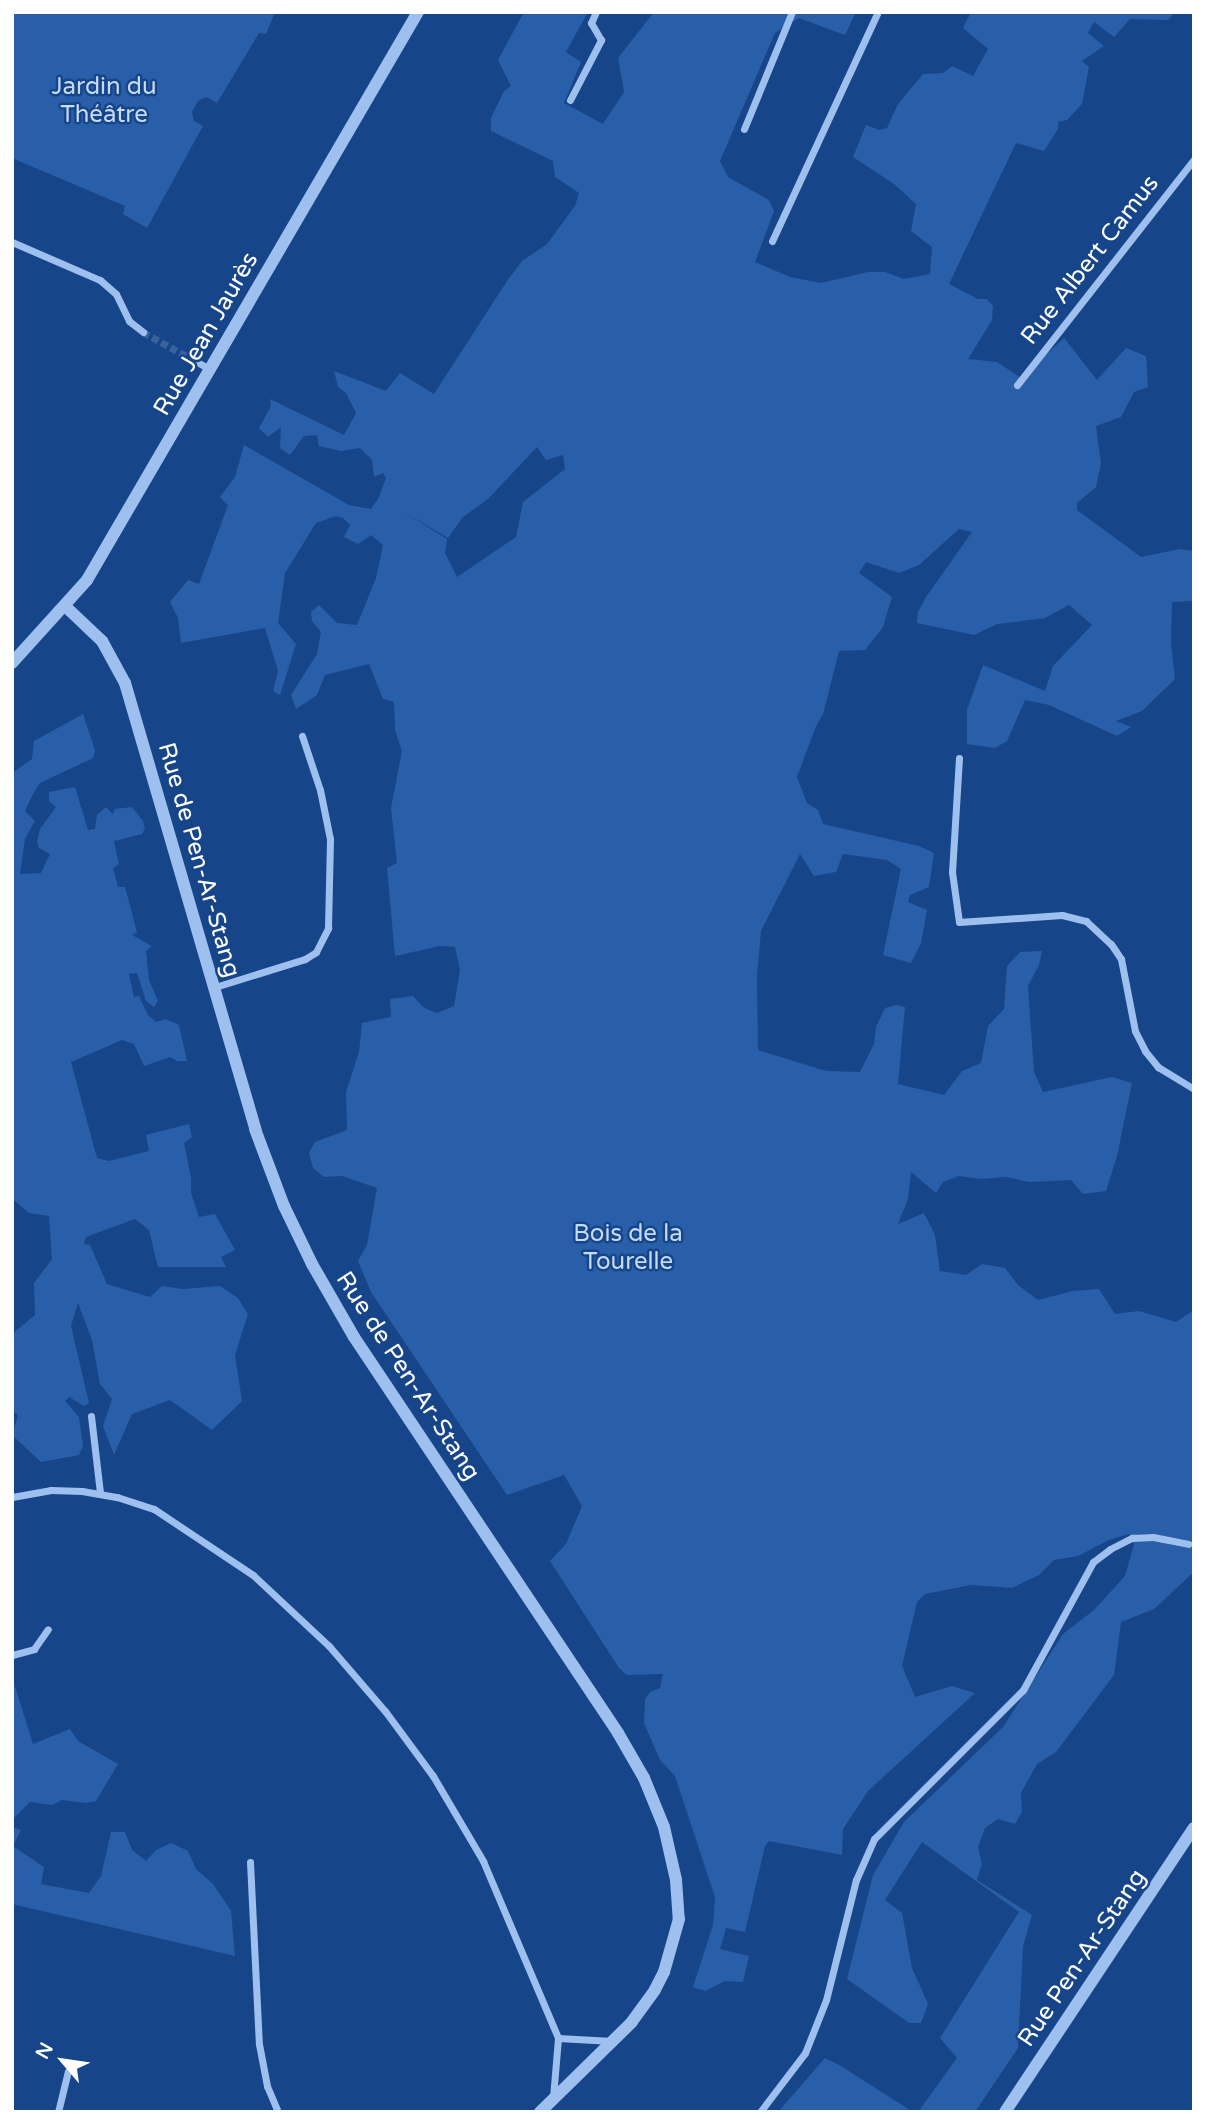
<!DOCTYPE html>
<html>
<head>
<meta charset="utf-8">
<style>
  body { margin:0 }
  #map { position:relative; width:1206px; height:2124px; overflow:hidden; background:#164589; font-family:"Varela Round",sans-serif }
  div>[style] { position:absolute }
  [style*='--x'] { left:calc(var(--x)*1px); top:calc(var(--y)*1px); width:calc(var(--w)*1px); rotate:calc(var(--a)*1deg) }
  .green>* { inset:0; background:#295fa8 }
  .minor-tunnel>* { height:7px; margin-top:-3.5px; transform-origin:0; background:repeating-linear-gradient(90deg,#39619b 0 7px,transparent 0 10.5px) }
  .minor>* { height:7px; margin:-3.5px; padding:0 3.5px; transform-origin:3.5px; border-radius:3.5px; background:#9ec0ee }
  .tertiary>* { height:12px; margin:-6px; padding:0 6px; transform-origin:6px; border-radius:6px; background:#9ec0ee }
  span { translate:-50% -50%; white-space:nowrap; text-align:center; line-height:1.15; -webkit-text-stroke:5px #164589; paint-order:stroke }
  .park-label { font-size:24px; color:#c4dbfa }
  .street-label { font-size:24px; color:#fff }
  .frame { position:absolute; inset:0; border:14px solid #fff; pointer-events:none }
  .north { position:absolute; left:28px; top:2026px; width:70px; height:70px; -webkit-text-stroke:5px #164589; paint-order:stroke; rotate:299deg; font-size:19px; font-weight:700; line-height:28px; text-align:center; color:#fff }
  .north::after { content:''; display:block; margin:auto; width:24px; height:32px; background:#fff; clip-path:polygon(50% 0,100% 100%,50% 72%,0 100%) }
</style>
</head>
<body>
<div id="map">
  <div class="green">
    <i style="clip-path:polygon(12px 12px,275px 12px,266px 34px,259px 33px,217px 103px,206px 97px,198px 101px,192px 112px,194px 121px,203px 126px,147px 228px,123px 214px,125px 206px,12px 158px)"></i>
    <i style="clip-path:polygon(evenodd,524px 12px,588px 12px,566px 52px,581px 62px,564px 103px,603px 124px,624px 92px,618px 58px,654px 12px,856px 12px,845px 35px,799px 18px,775px 33px,720px 161px,728px 177px,769px 200px,774px 211px,755px 262px,790px 277px,821px 283px,868px 272px,885px 272px,904px 279px,930px 274px,932px 247px,911px 231px,916px 204px,894px 184px,853px 157px,866px 125px,879px 130px,887px 128px,898px 104px,923px 74px,943px 73px,952px 66px,973px 76px,988px 49px,963px 28px,971px 12px,1175px 12px,1168px 20px,1130px 19px,1114px 37px,1094px 22px,1088px 33px,1104px 46px,1082px 61px,1089px 67px,1082px 104px,1067px 120px,1058px 122px,1058px 129px,1044px 151px,1016px 143px,949px 284px,978px 299px,987px 299px,993px 306px,992px 320px,968px 359px,997px 362px,1021px 378px,1064px 338px,1097px 380px,1126px 348px,1146px 356px,1148px 387px,1134px 392px,1121px 417px,1096px 426px,1101px 464px,1096px 487px,1077px 503px,1077px 510px,1141px 557px,1180px 549px,1194px 551px,1194px 601px,1172px 602px,1171px 643px,1175px 679px,1142px 711px,1116px 721px,1131px 727px,1117px 736px,1049px 705px,1025px 700px,1007px 741px,995px 748px,967px 744px,967px 710px,983px 665px,1045px 691px,1053px 666px,1092px 625px,1069px 605px,1045px 618px,997px 624px,974px 635px,917px 623px,918px 612px,926px 597px,972px 532px,959px 529px,919px 565px,899px 573px,866px 562px,859px 573px,892px 597px,883px 627px,865px 650px,839px 651px,823px 714px,816px 726px,797px 777px,807px 803px,818px 810px,823px 824px,919px 846px,934px 853px,929px 887px,910px 895px,908px 902px,927px 910px,921px 943px,911px 963px,883px 955px,901px 869px,887px 860px,843px 854px,836px 872px,814px 876px,800px 854px,761px 931px,757px 975px,758px 1050px,826px 1071px,860px 1072px,874px 1044px,876px 1027px,885px 1008px,897px 1005px,905px 1007px,898px 1084px,944px 1095px,962px 1071px,981px 1063px,988px 1026px,1004px 1009px,1007px 966px,1020px 952px,1042px 951px,1039px 965px,1028px 986px,1034px 1072px,1043px 1092px,1112px 1077px,1132px 1083px,1117px 1156px,1106px 1191px,1083px 1194px,1071px 1180px,1029px 1182px,1006px 1177px,981px 1179px,959px 1176px,943px 1182px,936px 1193px,911px 1172px,908px 1199px,898px 1224px,924px 1213px,935px 1235px,940px 1271px,966px 1275px,982px 1264px,1005px 1268px,1018px 1285px,1038px 1300px,1073px 1291px,1099px 1289px,1115px 1314px,1139px 1311px,1176px 1322px,1194px 1310px,1194px 1572px,1154px 1609px,1121px 1622px,1114px 1675px,1056px 1752px,1037px 1764px,1021px 1793px,1022px 1812px,1015px 1824px,998px 1819px,985px 1828px,978px 1847px,982px 1864px,977px 1880px,1032px 1915px,1023px 1946px,1018px 2048px,975px 2112px,918px 2112px,957px 2058px,940px 2038px,1019px 1912px,922px 1842px,885px 1900px,902px 1913px,912px 1968px,928px 2004px,921px 2023px,909px 2023px,847px 1979px,873px 1875px,904px 1822px,1003px 1727px,1063px 1634px,1094px 1610px,1125px 1576px,1134px 1544px,1129px 1534px,1109px 1540px,1078px 1556px,1054px 1560px,1039px 1575px,1012px 1588px,971px 1585px,925px 1594px,917px 1602px,902px 1666px,915px 1697px,952px 1686px,975px 1693px,868px 1791px,843px 1829px,842px 1855px,769px 1841px,765px 1846px,745px 1932px,726px 1928px,720px 1949px,749px 1956px,743px 1982px,725px 1981px,705px 1991px,693px 1987px,713px 1925px,715px 1897px,675px 1776px,660px 1760px,644px 1723px,645px 1699px,650px 1692px,660px 1688px,663px 1674px,627px 1675px,619px 1668px,550px 1561px,566px 1544px,582px 1506px,564px 1475px,507px 1495px,371px 1292px,358px 1261px,367px 1245px,377px 1188px,342px 1176px,324px 1177px,313px 1168px,309px 1153px,315px 1142px,347px 1130px,346px 1092px,359px 1052px,362px 1023px,391px 1017px,390px 999px,413px 996px,424px 1008px,437px 1013px,454px 1006px,460px 970px,455px 947px,440px 946px,395px 956px,387px 868px,397px 863px,391px 808px,402px 751px,395px 730px,394px 702px,383px 699px,369px 664px,325px 675px,317px 695px,296px 709px,291px 695px,317px 654px,321px 632px,312px 621px,311px 612px,319px 605px,337px 623px,357px 625px,376px 578px,383px 545px,371px 535px,358px 544px,344px 537px,350px 525px,343px 518px,336px 516px,316px 523px,285px 573px,278px 623px,296px 644px,280px 695px,273px 691px,278px 671px,265px 628px,181px 643px,178px 618px,170px 602px,188px 580px,199px 584px,228px 505px,220px 497px,235px 477px,244px 445px,349px 505px,371px 509px,379px 497px,386px 478px,383px 473px,374px 477px,372px 460px,360px 448px,341px 451px,319px 446px,317px 435px,304px 436px,290px 455px,280px 448px,281px 427px,268px 437px,259px 428px,271px 406px,270px 399px,344px 435px,356px 413px,346px 393px,338px 387px,334px 371px,386px 391px,400px 373px,434px 394px,507px 281px,522px 261px,547px 244px,575px 206px,579px 193px,555px 177px,553px 161px,491px 131px,491px 118px,504px 91px,511px 86px,498px 60px,524px 12px,537px 447px,546px 460px,563px 455px,565px 469px,523px 502px,516px 537px,457px 577px,445px 553px,447px 539px,401px 510px,448px 538px,463px 517px,488px 499px,537px 447px)"></i>
    <i style="clip-path:polygon(83px 714px,95px 750px,93px 758px,40px 783px,33px 794px,25px 811px,35px 821px,25px 839px,20px 874px,41px 873px,50px 854px,39px 848px,37px 842px,40px 829px,56px 807px,49px 801px,49px 792px,75px 787px,88px 830px,95px 829px,97px 815px,106px 807px,113px 814px,115px 809px,132px 807px,143px 821px,145px 828px,142px 834px,114px 841px,119px 864px,113px 868px,118px 887px,125px 887px,137px 932px,132px 935px,152px 946px,146px 951px,149px 980px,158px 1001px,154px 1007px,146px 1001px,137px 973px,129px 974px,134px 997px,139px 996px,148px 1015px,156px 1022px,166px 1019px,179px 1025px,187px 1061px,177px 1061px,170px 1057px,144px 1066px,134px 1044px,122px 1040px,71px 1062px,97px 1158px,109px 1161px,149px 1151px,146px 1135px,189px 1124px,192px 1137px,184px 1143px,191px 1178px,191px 1193px,199px 1217px,215px 1214px,235px 1250px,221px 1257px,226px 1267px,158px 1267px,149px 1230px,135px 1219px,86px 1237px,84px 1244px,90px 1245px,107px 1284px,150px 1297px,162px 1286px,183px 1289px,220px 1286px,238px 1298px,248px 1314px,235px 1355px,242px 1401px,212px 1430px,170px 1400px,132px 1414px,114px 1455px,103px 1426px,112px 1399px,100px 1384px,92px 1340px,78px 1303px,71px 1326px,89px 1403px,84px 1406px,69px 1397px,65px 1401px,79px 1417px,83px 1446px,79px 1455px,41px 1462px,12px 1435px,18px 1415px,12px 1411px,12px 1334px,35px 1315px,34px 1283px,52px 1259px,49px 1216px,29px 1213px,15px 1201px,12px 1202px,12px 773px,32px 759px,34px 741px)"></i>
    <i style="clip-path:polygon(12px 1677px,33px 1744px,70px 1729px,78px 1741px,118px 1764px,96px 1801px,86px 1803px,62px 1800px,52px 1805px,30px 1802px,12px 1820px)"></i>
    <i style="clip-path:polygon(12px 1827px,21px 1830px,13px 1846px,44px 1867px,41px 1884px,89px 1893px,101px 1876px,111px 1832px,125px 1832px,132px 1850px,146px 1861px,156px 1850px,171px 1843px,188px 1851px,196px 1869px,213px 1884px,231px 1911px,235px 1956px,12px 1904px)"></i>
    <i style="clip-path:polygon(825px 2058px,841px 2066px,913px 2112px,778px 2112px)"></i>
  </div>
  <div class="minor-tunnel">
    <i style="--x:143;--y:332;--w:56;--a:28.9"></i>
  </div>
  <div class="minor">
    <i style="--x:570;--y:100;--w:68;--a:-62.7"></i>
    <i style="--x:601;--y:40;--w:20;--a:-120"></i>
    <i style="--x:591;--y:23;--w:12;--a:-66"></i>
    <i style="--x:744;--y:129;--w:126;--a:-67.7"></i>
    <i style="--x:772;--y:241;--w:252;--a:-65.2"></i>
    <i style="--x:12;--y:242;--w:96;--a:23.4"></i>
    <i style="--x:100;--y:280;--w:21;--a:41"></i>
    <i style="--x:116;--y:294;--w:30;--a:64"></i>
    <i style="--x:129;--y:321;--w:18;--a:38"></i>
    <i style="--x:192;--y:359;--w:20;--a:30"></i>
    <i style="--x:1017;--y:385;--w:287;--a:-51.9"></i>
    <i style="--x:959;--y:758;--w:114;--a:93.5"></i>
    <i style="--x:952;--y:872;--w:50;--a:82"></i>
    <i style="--x:959;--y:922;--w:103;--a:-3.9"></i>
    <i style="--x:1062;--y:915;--w:25;--a:14"></i>
    <i style="--x:1086;--y:921;--w:34;--a:43"></i>
    <i style="--x:1111;--y:944;--w:18;--a:56"></i>
    <i style="--x:1121;--y:959;--w:73;--a:79"></i>
    <i style="--x:1135;--y:1031;--w:22;--a:63"></i>
    <i style="--x:1145;--y:1051;--w:21;--a:51"></i>
    <i style="--x:1158;--y:1067;--w:42;--a:31.4"></i>
    <i style="--x:215;--y:987;--w:94;--a:-17.3"></i>
    <i style="--x:305;--y:959;--w:13;--a:-32"></i>
    <i style="--x:316;--y:952;--w:27;--a:-63"></i>
    <i style="--x:328;--y:928;--w:89;--a:-88.7"></i>
    <i style="--x:330;--y:839;--w:50;--a:-101.5"></i>
    <i style="--x:320;--y:790;--w:57;--a:-108.4"></i>
    <i style="--x:91;--y:1416;--w:78;--a:83.3"></i>
    <i style="--x:12;--y:1497;--w:40;--a:-10"></i>
    <i style="--x:51;--y:1490;--w:31;--a:2"></i>
    <i style="--x:82;--y:1491;--w:36;--a:10"></i>
    <i style="--x:117;--y:1497;--w:39;--a:18"></i>
    <i style="--x:154;--y:1509;--w:119;--a:33.7"></i>
    <i style="--x:253;--y:1575;--w:104;--a:43.1"></i>
    <i style="--x:329;--y:1646;--w:86;--a:49.3"></i>
    <i style="--x:385;--y:1711;--w:81;--a:53.6"></i>
    <i style="--x:433;--y:1776;--w:99;--a:59.5"></i>
    <i style="--x:483;--y:1861;--w:192;--a:67"></i>
    <i style="--x:558;--y:2038;--w:59;--a:94.8"></i>
    <i style="--x:12;--y:1655;--w:23;--a:-15"></i>
    <i style="--x:34;--y:1649;--w:24;--a:-55"></i>
    <i style="--x:250;--y:1862;--w:182;--a:87.2"></i>
    <i style="--x:259;--y:2044;--w:43;--a:79.2"></i>
    <i style="--x:267;--y:2086;--w:28;--a:67"></i>
    <i style="--x:558;--y:2038;--w:54;--a:3.2"></i>
    <i style="--x:58;--y:2112;--w:42;--a:-76.3"></i>
    <i style="--x:760;--y:2112;--w:74;--a:-52.7"></i>
    <i style="--x:805;--y:2053;--w:57;--a:-68.4"></i>
    <i style="--x:826;--y:2000;--w:124;--a:-76"></i>
    <i style="--x:856;--y:1880;--w:45;--a:-66.3"></i>
    <i style="--x:874;--y:1839;--w:211;--a:-45"></i>
    <i style="--x:1023;--y:1690;--w:146;--a:-61.3"></i>
    <i style="--x:1093;--y:1562;--w:21;--a:-37"></i>
    <i style="--x:1110;--y:1549;--w:25;--a:-27"></i>
    <i style="--x:1132;--y:1538;--w:21;--a:-3"></i>
    <i style="--x:1153;--y:1537;--w:36;--a:11"></i>
  </div>
  <div class="tertiary">
    <i style="--x:65;--y:606;--w:51;--a:43.4"></i>
    <i style="--x:102;--y:641;--w:48;--a:61.3"></i>
    <i style="--x:125;--y:683;--w:465;--a:73.7"></i>
    <i style="--x:255;--y:1129;--w:82;--a:69.4"></i>
    <i style="--x:284;--y:1206;--w:64;--a:64.2"></i>
    <i style="--x:312;--y:1264;--w:84;--a:60.1"></i>
    <i style="--x:354;--y:1337;--w:476;--a:56.3"></i>
    <i style="--x:618;--y:1733;--w:52;--a:60"></i>
    <i style="--x:644;--y:1778;--w:53;--a:67.8"></i>
    <i style="--x:664;--y:1827;--w:54;--a:77.2"></i>
    <i style="--x:676;--y:1880;--w:39;--a:86"></i>
    <i style="--x:679;--y:1919;--w:55;--a:105.8"></i>
    <i style="--x:664;--y:1972;--w:20;--a:117"></i>
    <i style="--x:655;--y:1990;--w:39;--a:126"></i>
    <i style="--x:632;--y:2022;--w:129;--a:135.6"></i>
    <i style="--x:12;--y:663;--w:112;--a:-47.9"></i>
    <i style="--x:87;--y:580;--w:657;--a:-59.77"></i>
    <i style="--x:1005;--y:2112;--w:341;--a:-56.4"></i>
  </div>
  <div class="park-label">
    <span style="left:104px;top:101px">Jardin du<br>Théâtre</span>
    <span style="left:628px;top:1248px">Bois de la<br>Tourelle</span>
  </div>
  <div class="street-label">
    <span style="left:1090px;top:260px;rotate:-52deg">Rue Albert Camus</span>
    <span style="left:206px;top:334px;rotate:-60deg">Rue Jean Jaurès</span>
    <span style="left:199px;top:860px;rotate:74deg">Rue de Pen-Ar-Stang</span>
    <span style="left:408px;top:1376px;rotate:57deg">Rue de Pen-Ar-Stang</span>
    <span style="left:1082px;top:1958px;rotate:-56deg">Rue Pen-Ar-Stang</span>
  </div>
  <div class="frame"></div>
  <div class="north">N</div>
</div>
</body>
</html>
